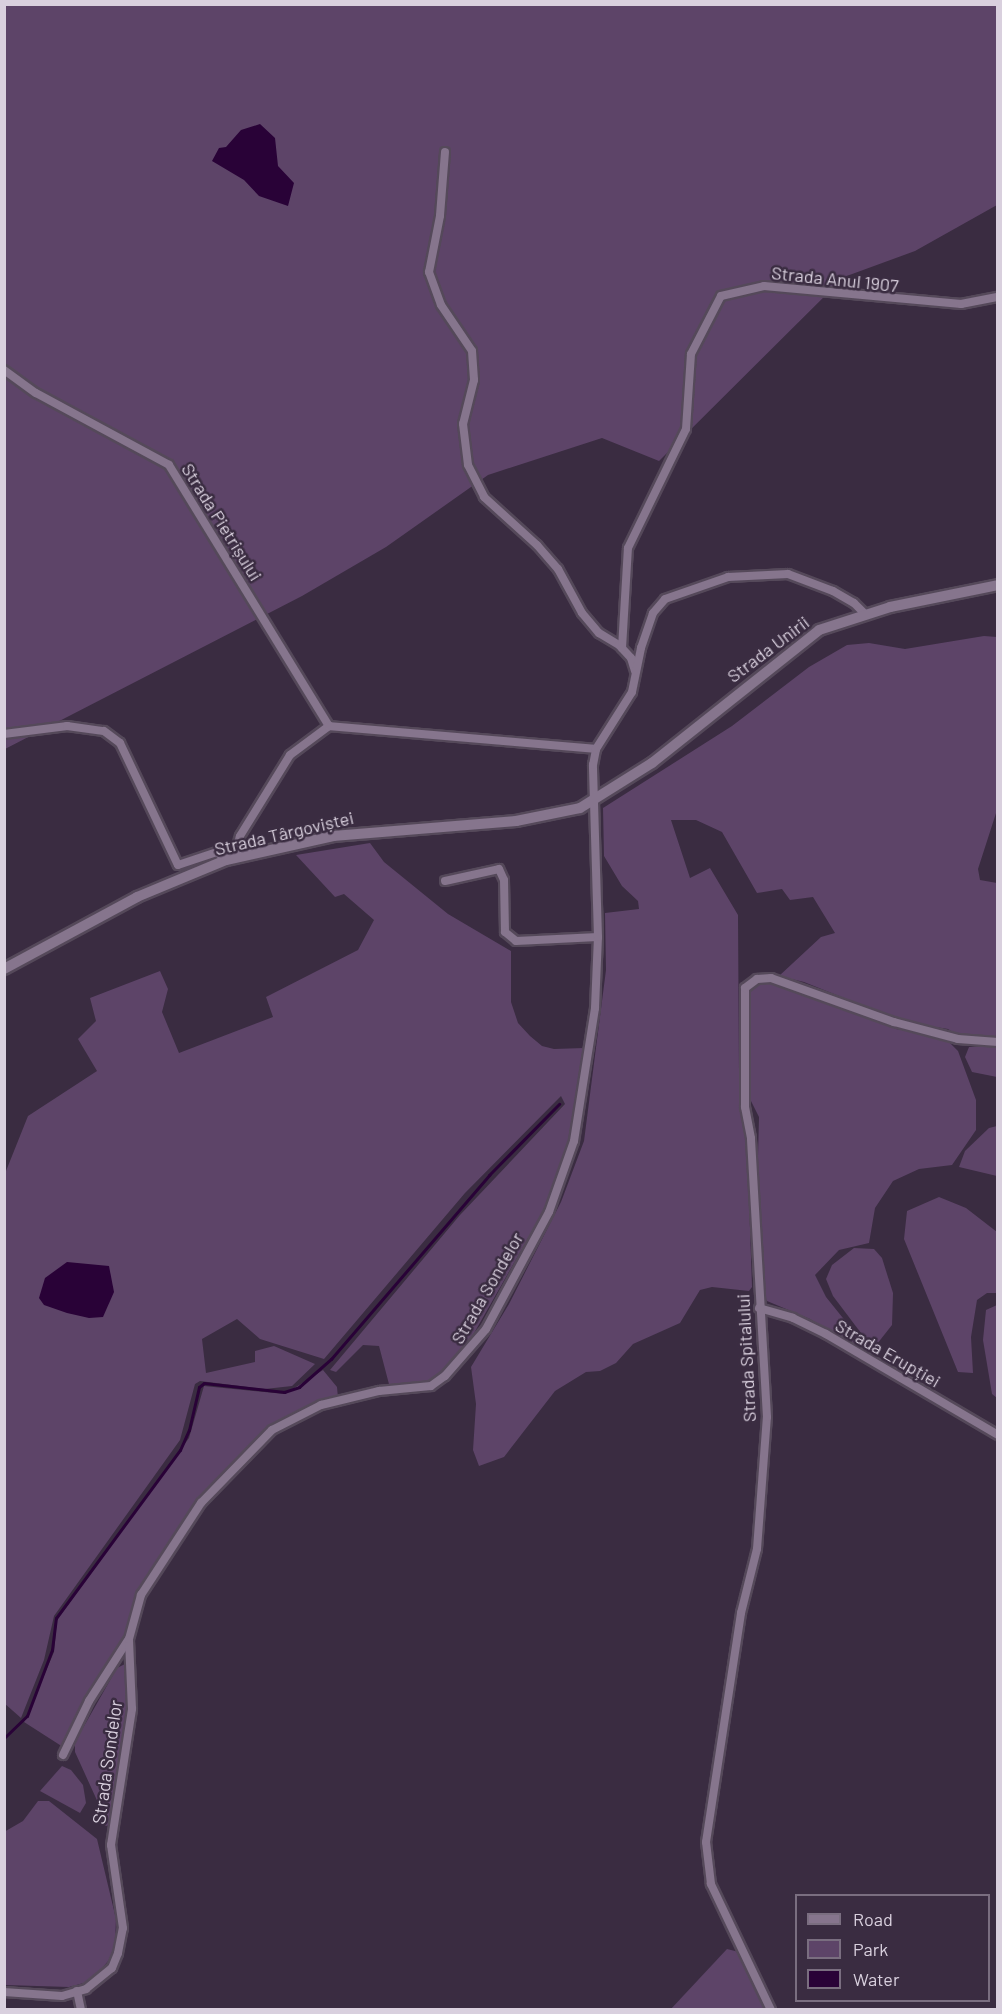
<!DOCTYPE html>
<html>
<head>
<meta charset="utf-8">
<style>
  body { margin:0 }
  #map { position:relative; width:1002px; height:2014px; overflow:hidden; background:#3a2c41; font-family:Barlow,sans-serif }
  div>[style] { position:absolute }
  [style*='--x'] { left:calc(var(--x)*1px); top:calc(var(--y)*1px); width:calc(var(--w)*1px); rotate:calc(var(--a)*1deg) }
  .green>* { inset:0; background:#5d4468 }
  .water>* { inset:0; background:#290237 }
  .stream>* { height:3px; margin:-1.5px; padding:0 1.5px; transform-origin:1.5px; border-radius:1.5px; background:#290237 }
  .roads { filter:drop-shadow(2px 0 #55495a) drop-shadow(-2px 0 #55495a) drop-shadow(0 2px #55495a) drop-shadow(0 -2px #55495a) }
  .street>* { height:8px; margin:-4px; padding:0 4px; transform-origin:4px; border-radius:4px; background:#86758d }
  .secondary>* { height:10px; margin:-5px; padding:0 5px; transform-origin:5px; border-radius:5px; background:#86758d }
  span { translate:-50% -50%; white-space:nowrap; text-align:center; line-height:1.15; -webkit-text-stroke:5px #3a2c41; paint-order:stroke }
  .street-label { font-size:18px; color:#d9d0de }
  .frame { position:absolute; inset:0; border:6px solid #d9d0de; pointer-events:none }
  .legend { position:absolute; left:795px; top:1894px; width:195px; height:108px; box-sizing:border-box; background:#3a2c41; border:2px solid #7a6e80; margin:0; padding:8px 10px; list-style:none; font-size:18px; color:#d9d0de }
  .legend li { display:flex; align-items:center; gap:12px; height:30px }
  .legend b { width:30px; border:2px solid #7a6e80 }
</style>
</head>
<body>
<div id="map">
  <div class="green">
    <i style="clip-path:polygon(4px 5px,997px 5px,997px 205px,915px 251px,844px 277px,659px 461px,602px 438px,488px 475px,386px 547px,302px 596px,5px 749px)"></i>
    <i style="clip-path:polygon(984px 636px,997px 637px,997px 810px,978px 869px,980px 880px,997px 883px,997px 1039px,957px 1035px,948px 1029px,904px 1022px,804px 982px,779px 976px,821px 937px,835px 933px,813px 897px,790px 900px,782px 889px,757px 893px,722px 832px,696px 820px,671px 820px,690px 878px,710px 868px,738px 915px,739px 1072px,747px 1139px,752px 1287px,749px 1291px,712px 1287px,700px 1290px,680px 1323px,633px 1344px,616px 1363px,600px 1371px,586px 1372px,555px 1391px,504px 1457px,479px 1466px,473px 1450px,476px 1404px,471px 1367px,509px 1304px,561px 1202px,584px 1141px,606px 970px,605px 913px,639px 909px,638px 901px,622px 886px,604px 856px,603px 808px,732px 726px,809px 667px,847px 645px,869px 643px,905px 649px)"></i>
    <i style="clip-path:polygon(370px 843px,384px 862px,448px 914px,511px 951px,511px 1002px,518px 1023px,530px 1036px,542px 1046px,554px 1049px,584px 1048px,574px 1125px,551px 1198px,465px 1349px,455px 1362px,430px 1381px,390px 1388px,379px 1346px,363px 1345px,336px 1372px,330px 1370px,460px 1215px,565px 1104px,561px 1096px,465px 1193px,324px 1359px,260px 1339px,237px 1319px,202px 1339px,206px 1373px,255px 1362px,255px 1351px,274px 1346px,315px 1364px,292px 1386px,265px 1389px,200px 1381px,195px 1384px,180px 1440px,54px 1616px,44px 1660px,21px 1718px,4px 1703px,4px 1176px,28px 1116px,97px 1071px,78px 1039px,96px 1021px,90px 998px,160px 971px,168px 989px,162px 1012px,179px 1053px,273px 1017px,266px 997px,358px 950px,374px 920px,344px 894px,335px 897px,296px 855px)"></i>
    <i style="clip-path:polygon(767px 981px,781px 982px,896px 1029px,945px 1038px,958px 1051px,976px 1100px,976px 1130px,952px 1165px,919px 1169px,893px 1181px,875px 1208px,869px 1243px,839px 1250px,815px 1275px,826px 1297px,863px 1343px,862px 1351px,810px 1319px,767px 1301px,762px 1293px,757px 1195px,759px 1117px,748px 1095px,746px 1011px,752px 987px)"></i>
    <i style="clip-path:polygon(969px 1047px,997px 1047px,997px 1077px,972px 1072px,965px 1057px)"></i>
    <i style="clip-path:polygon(997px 1126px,997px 1176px,959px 1167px,965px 1151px,989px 1128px)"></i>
    <i style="clip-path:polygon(939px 1197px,966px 1208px,997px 1232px,997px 1293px,987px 1293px,977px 1300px,971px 1337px,973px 1373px,958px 1372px,904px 1239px,907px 1211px)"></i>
    <i style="clip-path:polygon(854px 1248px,874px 1249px,882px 1258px,893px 1293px,892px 1325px,877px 1344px,870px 1345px,833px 1296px,826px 1279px,832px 1265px)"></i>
    <i style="clip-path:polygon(997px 1305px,998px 1305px,997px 1398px,992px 1394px,983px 1340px,986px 1310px)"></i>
    <i style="clip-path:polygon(323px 1370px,337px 1387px,338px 1398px,272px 1425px,203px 1499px,148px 1576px,121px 1647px,81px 1708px,63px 1747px,24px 1722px,54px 1652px,57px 1620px,189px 1438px,204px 1386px,285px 1394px)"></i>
    <i style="clip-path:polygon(125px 1664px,128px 1669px,130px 1708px,110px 1825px,106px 1826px,100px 1821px,100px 1807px,75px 1752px,75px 1742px,117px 1668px)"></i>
    <i style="clip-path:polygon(62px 1766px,71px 1770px,83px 1785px,86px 1803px,80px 1813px,40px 1791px)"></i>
    <i style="clip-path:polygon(38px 1801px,49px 1801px,97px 1839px,116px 1919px,115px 1944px,109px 1960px,91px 1981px,69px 1987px,5px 1985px,4px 1832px,23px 1821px)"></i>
    <i style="clip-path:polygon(727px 1949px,739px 1952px,744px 1960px,766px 2009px,670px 2010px)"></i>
  </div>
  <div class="water">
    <i style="clip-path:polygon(260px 124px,275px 138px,278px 166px,294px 183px,288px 206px,259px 196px,244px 180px,212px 161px,219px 148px,226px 147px,241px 130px)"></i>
    <i style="clip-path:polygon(67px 1262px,109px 1266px,114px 1292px,103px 1317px,89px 1318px,67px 1313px,44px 1305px,39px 1298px,45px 1278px)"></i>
  </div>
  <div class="stream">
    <i style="--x:4;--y:1738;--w:32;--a:-44"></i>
    <i style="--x:27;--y:1716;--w:71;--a:-69.3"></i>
    <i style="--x:52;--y:1650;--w:32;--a:-83"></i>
    <i style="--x:56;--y:1618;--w:209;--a:-53.6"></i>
    <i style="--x:180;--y:1450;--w:22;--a:-66"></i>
    <i style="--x:189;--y:1430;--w:44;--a:-76.9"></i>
    <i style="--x:199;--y:1387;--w:6;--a:-39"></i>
    <i style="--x:204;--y:1383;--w:81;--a:6.4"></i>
    <i style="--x:284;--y:1392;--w:16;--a:-18"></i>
    <i style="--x:299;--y:1387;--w:43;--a:-41.2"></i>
    <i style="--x:331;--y:1359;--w:243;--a:-49.3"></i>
    <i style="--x:489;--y:1175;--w:100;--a:-45.4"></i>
  </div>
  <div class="roads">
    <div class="street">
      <i style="--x:445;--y:152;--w:64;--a:94.5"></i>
      <i style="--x:440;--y:216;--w:57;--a:101.1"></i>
      <i style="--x:429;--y:272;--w:35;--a:70"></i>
      <i style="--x:441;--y:305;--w:55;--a:56"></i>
      <i style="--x:472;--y:351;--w:29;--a:86"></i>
      <i style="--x:474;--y:380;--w:45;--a:104"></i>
      <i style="--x:463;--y:424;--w:41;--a:83"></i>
      <i style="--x:468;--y:465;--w:36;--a:63"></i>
      <i style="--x:484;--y:497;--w:72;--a:42.2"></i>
      <i style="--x:537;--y:545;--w:32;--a:49"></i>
      <i style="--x:558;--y:569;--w:50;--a:61.4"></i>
      <i style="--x:582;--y:613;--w:26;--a:50"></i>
      <i style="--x:599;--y:633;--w:23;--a:31"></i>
      <i style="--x:619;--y:645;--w:18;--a:47"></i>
      <i style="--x:631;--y:658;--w:14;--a:73"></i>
      <i style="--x:4;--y:370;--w:39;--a:36"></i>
      <i style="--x:36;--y:393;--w:151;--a:28.4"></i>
      <i style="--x:169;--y:465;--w:306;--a:58.5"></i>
      <i style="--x:622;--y:648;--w:100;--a:-86.6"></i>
      <i style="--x:628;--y:548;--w:132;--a:-64"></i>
      <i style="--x:686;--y:429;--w:75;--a:-86.2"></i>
      <i style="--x:691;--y:354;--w:65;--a:-62.7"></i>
      <i style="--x:721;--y:296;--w:44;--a:-13.1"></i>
      <i style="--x:764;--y:286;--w:198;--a:5.2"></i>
      <i style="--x:961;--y:304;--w:38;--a:-11"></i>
      <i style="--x:4;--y:734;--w:64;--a:-7.2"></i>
      <i style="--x:67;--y:726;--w:37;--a:8"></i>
      <i style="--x:104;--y:731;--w:20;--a:37"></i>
      <i style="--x:120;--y:743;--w:135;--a:64.6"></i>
      <i style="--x:178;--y:865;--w:41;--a:-18.4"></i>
      <i style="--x:217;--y:852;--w:12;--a:42"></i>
      <i style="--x:233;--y:859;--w:24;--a:-73"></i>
      <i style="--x:240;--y:836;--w:95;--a:-58.3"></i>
      <i style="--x:290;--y:755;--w:49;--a:-36.6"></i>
      <i style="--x:329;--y:726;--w:268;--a:4.9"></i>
      <i style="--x:445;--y:881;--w:55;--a:-12.5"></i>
      <i style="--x:499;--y:869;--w:12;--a:66"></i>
      <i style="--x:504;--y:880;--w:52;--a:88.9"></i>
      <i style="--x:505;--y:932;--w:14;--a:39"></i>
      <i style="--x:516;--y:941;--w:82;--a:-2.8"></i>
      <i style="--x:759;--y:1308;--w:35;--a:16"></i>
      <i style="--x:793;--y:1318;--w:37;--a:26"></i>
      <i style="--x:826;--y:1334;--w:199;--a:30.4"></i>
      <i style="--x:63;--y:1755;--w:60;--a:-64.3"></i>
      <i style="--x:89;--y:1701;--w:72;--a:-57.4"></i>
      <i style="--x:77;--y:1991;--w:19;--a:78"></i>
      <i style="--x:4;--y:1992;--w:58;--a:3.9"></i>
      <i style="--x:62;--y:1996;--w:25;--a:-16"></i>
      <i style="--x:86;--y:1989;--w:33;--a:-39"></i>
      <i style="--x:112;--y:1968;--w:16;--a:-68"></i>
      <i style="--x:118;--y:1953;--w:25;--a:-79"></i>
      <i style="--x:123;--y:1928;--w:84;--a:-98.2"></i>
      <i style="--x:111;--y:1845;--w:138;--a:-81.2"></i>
      <i style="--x:132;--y:1709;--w:70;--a:-92.5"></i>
      <i style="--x:129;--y:1639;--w:46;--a:-74.7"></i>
      <i style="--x:141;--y:1595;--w:110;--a:-56.9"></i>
      <i style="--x:201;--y:1503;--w:102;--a:-45.8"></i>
      <i style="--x:272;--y:1430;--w:55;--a:-27"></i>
      <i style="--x:321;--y:1405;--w:60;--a:-13.6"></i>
      <i style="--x:379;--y:1391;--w:52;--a:-5.5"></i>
      <i style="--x:431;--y:1386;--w:17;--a:-36"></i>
      <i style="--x:445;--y:1376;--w:62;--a:-48.9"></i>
      <i style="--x:486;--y:1329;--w:133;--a:-61.7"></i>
      <i style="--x:549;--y:1212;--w:75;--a:-70.6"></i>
      <i style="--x:574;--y:1141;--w:135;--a:-81"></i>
      <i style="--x:595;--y:1008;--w:71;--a:-87.6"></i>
      <i style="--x:598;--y:937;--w:172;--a:-91.7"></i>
      <i style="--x:593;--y:765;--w:16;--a:-79"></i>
      <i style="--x:596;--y:749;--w:67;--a:-57.7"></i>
      <i style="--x:632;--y:692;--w:45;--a:-78.4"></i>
      <i style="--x:641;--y:648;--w:37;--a:-71"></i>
      <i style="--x:653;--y:613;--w:18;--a:-49"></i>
      <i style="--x:665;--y:599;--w:67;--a:-19.2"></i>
      <i style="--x:728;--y:577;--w:60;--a:-2.9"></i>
      <i style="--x:788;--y:574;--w:48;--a:20.7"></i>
      <i style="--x:833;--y:591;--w:24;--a:30"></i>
      <i style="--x:854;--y:603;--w:14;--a:45"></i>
      <i style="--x:771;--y:2010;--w:140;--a:-115.5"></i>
      <i style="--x:711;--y:1884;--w:42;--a:-96.8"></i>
      <i style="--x:706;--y:1842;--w:232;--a:-81.3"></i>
      <i style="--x:741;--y:1613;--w:66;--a:-76"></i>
      <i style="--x:757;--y:1549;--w:132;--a:-85.7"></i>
      <i style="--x:767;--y:1417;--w:279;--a:-93.3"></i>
      <i style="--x:751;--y:1138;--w:32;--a:-101"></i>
      <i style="--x:745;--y:1107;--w:119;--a:-90"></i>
      <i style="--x:745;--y:988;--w:15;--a:-37"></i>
      <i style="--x:757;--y:979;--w:14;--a:-4"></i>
      <i style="--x:771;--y:978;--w:131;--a:19.7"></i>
      <i style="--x:894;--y:1022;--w:66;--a:14.9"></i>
      <i style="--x:958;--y:1039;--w:40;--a:4.3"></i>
    </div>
    <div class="secondary">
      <i style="--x:4;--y:969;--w:151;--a:-28.4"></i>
      <i style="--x:137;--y:897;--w:96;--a:-22.6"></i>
      <i style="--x:226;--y:860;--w:110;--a:-12.6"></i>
      <i style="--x:333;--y:836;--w:184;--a:-4.7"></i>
      <i style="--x:516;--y:821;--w:65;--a:-11.5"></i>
      <i style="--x:580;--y:808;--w:85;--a:-32"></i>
      <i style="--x:652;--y:763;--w:213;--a:-38.5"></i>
      <i style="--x:819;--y:630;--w:75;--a:-17.9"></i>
      <i style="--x:890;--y:607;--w:110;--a:-11.5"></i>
    </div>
  </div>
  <div class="street-label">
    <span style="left:835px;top:279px;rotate:6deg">Strada Anul 1907</span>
    <span style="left:222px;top:522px;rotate:58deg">Strada Pietrișului</span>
    <span style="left:768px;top:649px;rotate:-37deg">Strada Unirii</span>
    <span style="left:284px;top:833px;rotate:-13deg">Strada Târgoviștei</span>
    <span style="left:487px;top:1288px;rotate:-60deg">Strada Sondelor</span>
    <span style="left:888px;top:1353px;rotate:30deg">Strada Erupției</span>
    <span style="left:746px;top:1358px;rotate:-93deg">Strada Spitalului</span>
    <span style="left:107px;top:1762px;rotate:-82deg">Strada Sondelor</span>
  </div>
  <div class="frame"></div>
  <ul class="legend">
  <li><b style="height:8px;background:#86758d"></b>Road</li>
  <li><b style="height:16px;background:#5d4468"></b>Park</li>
  <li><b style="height:16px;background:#290237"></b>Water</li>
  </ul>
</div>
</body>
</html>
